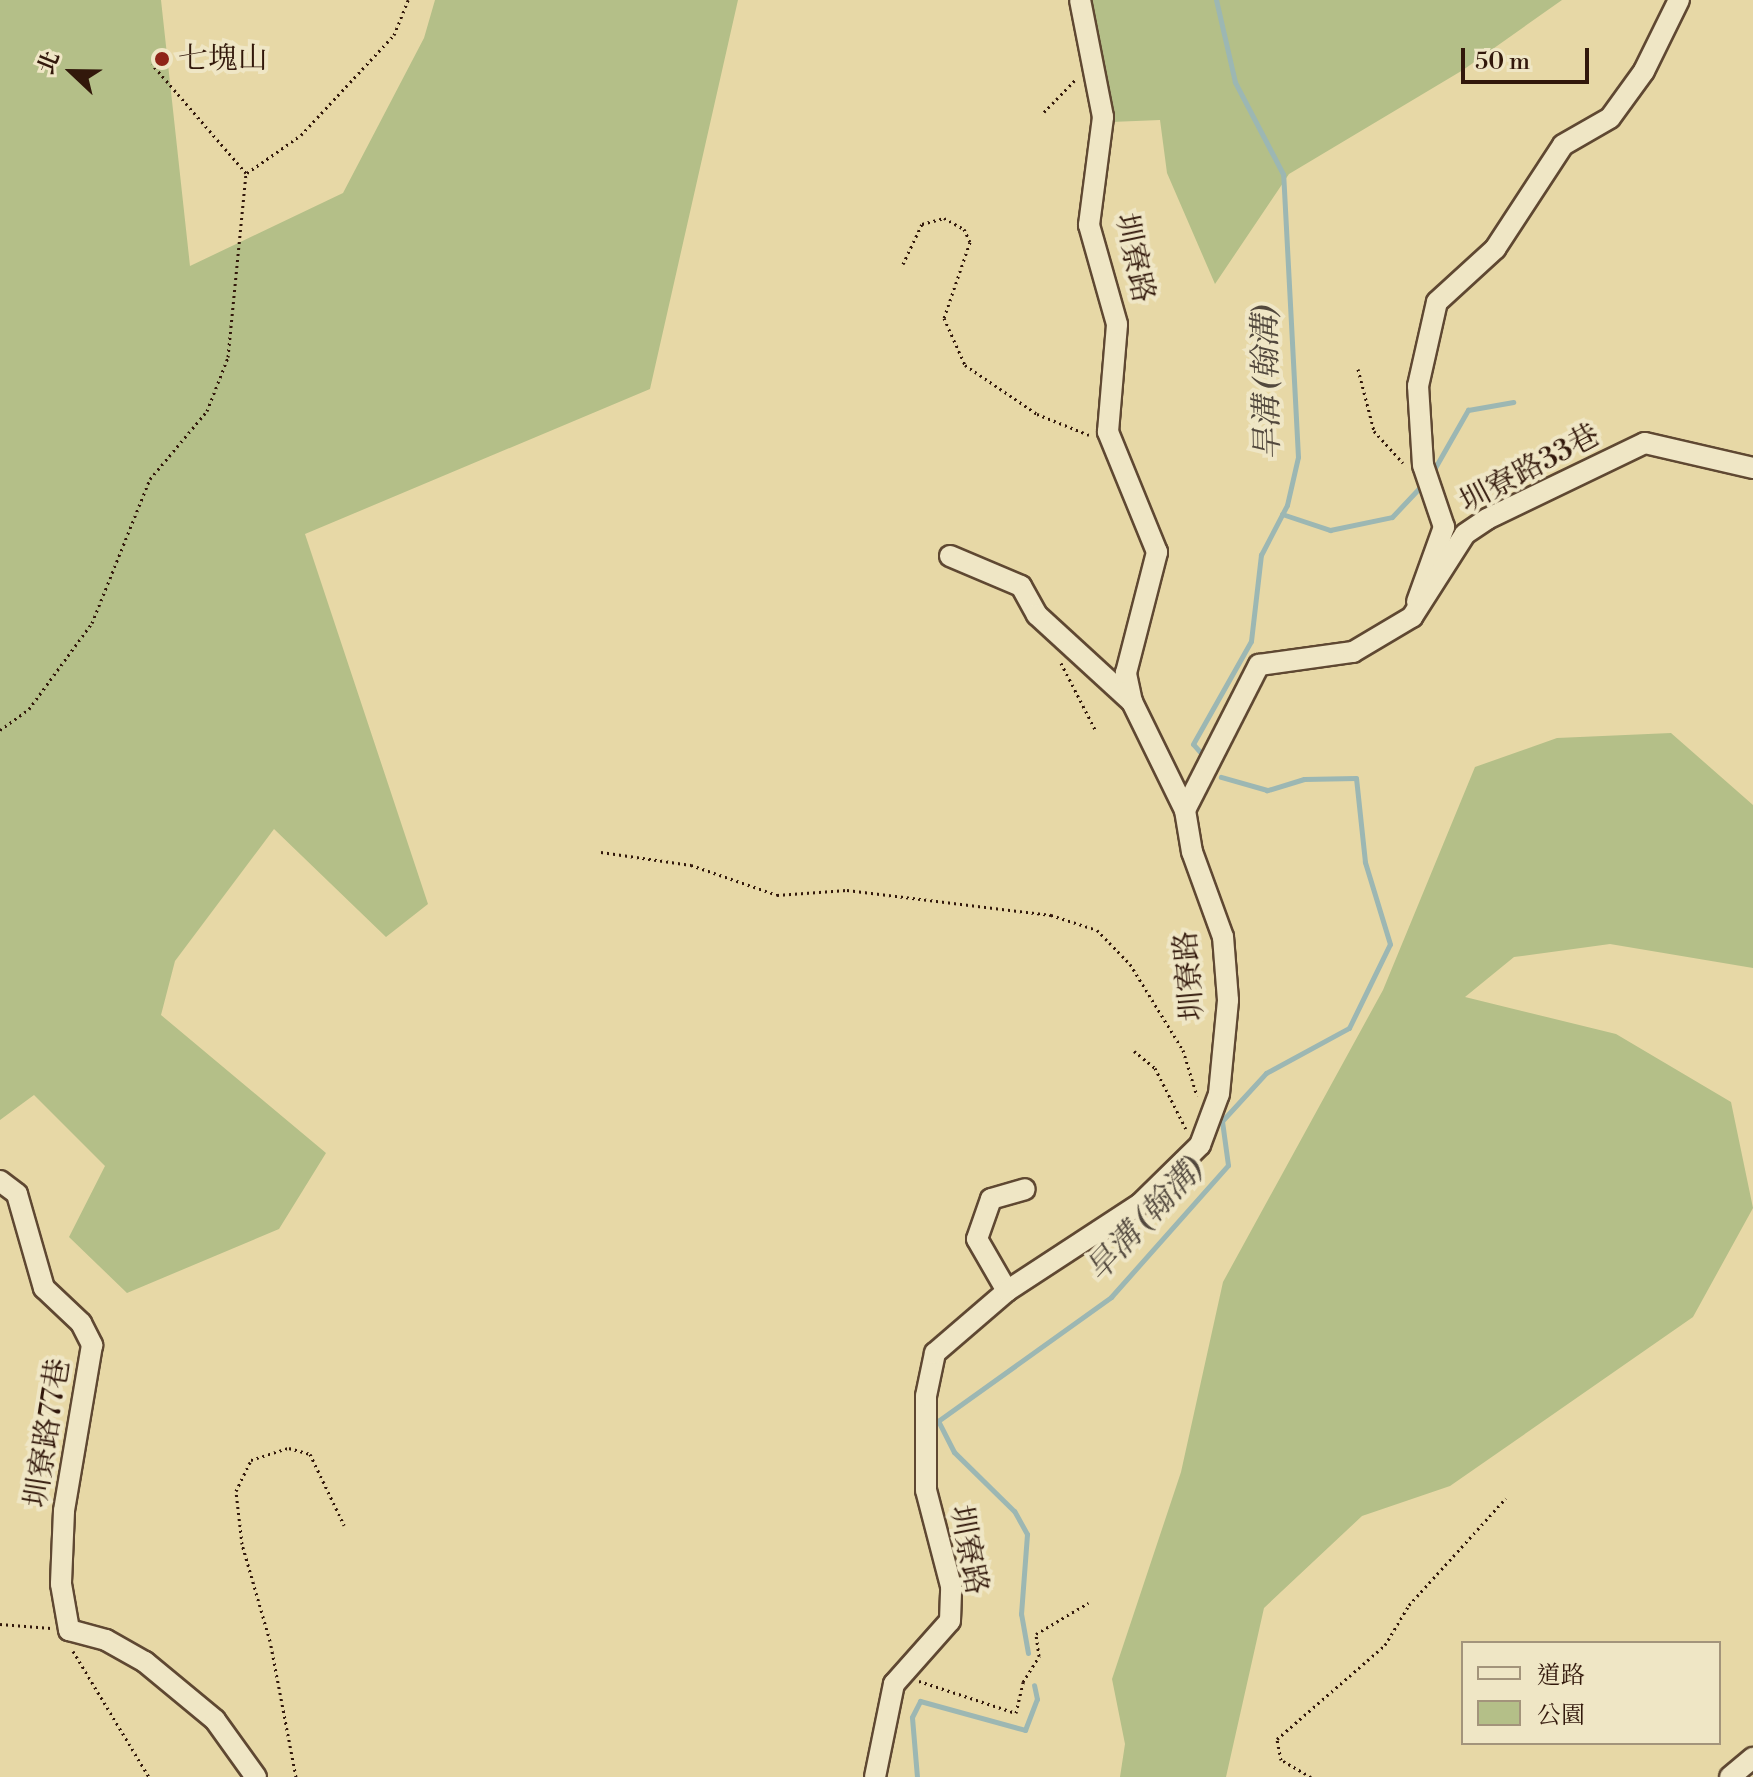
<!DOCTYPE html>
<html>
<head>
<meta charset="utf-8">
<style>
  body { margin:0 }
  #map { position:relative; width:1753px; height:1777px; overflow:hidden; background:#e7d8a6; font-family:"Libre Bodoni","Noto Serif TC",serif }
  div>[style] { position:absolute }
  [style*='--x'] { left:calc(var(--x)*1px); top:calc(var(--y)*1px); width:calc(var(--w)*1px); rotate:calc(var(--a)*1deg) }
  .green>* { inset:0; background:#b4bf88 }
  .stream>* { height:5px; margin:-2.5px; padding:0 2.5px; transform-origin:2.5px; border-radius:2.5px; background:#9cb7b3 }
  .path>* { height:3px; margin-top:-1.5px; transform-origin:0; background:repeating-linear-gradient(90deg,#32180b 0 2px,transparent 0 6px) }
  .roads { filter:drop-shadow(2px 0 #5f4832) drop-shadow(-2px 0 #5f4832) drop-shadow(0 2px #5f4832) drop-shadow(0 -2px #5f4832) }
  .minor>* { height:20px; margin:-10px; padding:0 10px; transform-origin:10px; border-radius:10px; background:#efe6c5 }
  .dots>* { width:22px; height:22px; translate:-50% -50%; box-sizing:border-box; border:4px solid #efe6c5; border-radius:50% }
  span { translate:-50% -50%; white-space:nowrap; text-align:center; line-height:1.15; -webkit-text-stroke:8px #efe6c5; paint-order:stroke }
  .poi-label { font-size:30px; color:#32180b }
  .left { translate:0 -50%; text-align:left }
  .street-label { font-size:30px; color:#32180b }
  .water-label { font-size:32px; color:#52483d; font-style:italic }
  .legend { position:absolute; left:1461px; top:1641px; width:260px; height:104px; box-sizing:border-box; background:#efe6c5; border:2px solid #a3947b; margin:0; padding:10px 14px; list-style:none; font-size:24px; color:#32180b }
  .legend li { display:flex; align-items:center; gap:16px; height:40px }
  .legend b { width:40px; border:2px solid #a3947b }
  .north { position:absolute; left:32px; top:32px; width:80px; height:80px; -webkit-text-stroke:6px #efe6c5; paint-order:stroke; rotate:292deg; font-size:22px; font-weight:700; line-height:32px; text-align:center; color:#32180b }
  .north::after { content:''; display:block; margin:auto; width:28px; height:36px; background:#32180b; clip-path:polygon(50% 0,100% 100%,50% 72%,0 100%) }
  .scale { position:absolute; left:1461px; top:48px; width:128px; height:36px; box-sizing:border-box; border:4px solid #32180b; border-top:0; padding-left:10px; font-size:24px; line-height:28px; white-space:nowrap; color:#32180b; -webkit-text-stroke:6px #efe6c5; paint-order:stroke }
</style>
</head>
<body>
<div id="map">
  <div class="green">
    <i style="clip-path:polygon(0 0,161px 0,190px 266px,343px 193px,424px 38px,435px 0,738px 0,650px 389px,305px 534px,428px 904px,386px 937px,274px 829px,175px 961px,161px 1015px,326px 1153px,279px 1229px,127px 1293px,69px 1237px,105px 1166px,34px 1095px,0 1120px)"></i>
    <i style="clip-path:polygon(1089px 0,1562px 0,1463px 70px,1289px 174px,1215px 284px,1167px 173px,1160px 120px,1111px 122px)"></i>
    <i style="clip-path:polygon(1671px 733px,1753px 805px,1753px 968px,1610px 944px,1514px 957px,1465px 997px,1616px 1034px,1731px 1102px,1753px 1208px,1693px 1317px,1450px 1486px,1362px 1516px,1264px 1608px,1226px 1777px,1120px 1777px,1125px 1744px,1112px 1679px,1181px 1472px,1223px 1282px,1383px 990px,1475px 767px,1557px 738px)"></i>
  </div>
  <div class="stream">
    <i style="--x:1432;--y:473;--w:73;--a:-60.3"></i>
    <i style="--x:1468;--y:410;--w:46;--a:-10.1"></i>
    <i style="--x:1282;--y:514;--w:51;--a:18.4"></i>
    <i style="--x:1330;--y:530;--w:63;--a:-11.8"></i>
    <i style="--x:1392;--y:517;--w:45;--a:-46.8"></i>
    <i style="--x:1202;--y:754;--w:13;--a:-132"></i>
    <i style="--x:1193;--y:744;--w:118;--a:-60.6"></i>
    <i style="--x:1251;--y:641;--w:87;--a:-83.4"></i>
    <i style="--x:1261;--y:555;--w:56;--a:-62.5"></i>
    <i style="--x:1287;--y:505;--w:49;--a:-77.1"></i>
    <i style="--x:1298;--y:457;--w:283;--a:-93"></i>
    <i style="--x:1283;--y:174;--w:104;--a:-117.6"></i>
    <i style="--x:1235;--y:82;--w:84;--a:-103"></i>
    <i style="--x:1028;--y:1653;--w:40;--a:-100"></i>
    <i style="--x:1021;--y:1614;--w:80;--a:-85.7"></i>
    <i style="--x:1027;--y:1534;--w:26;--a:-119"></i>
    <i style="--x:1014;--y:1511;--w:84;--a:-135.5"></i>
    <i style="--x:954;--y:1452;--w:35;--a:-117"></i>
    <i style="--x:938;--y:1421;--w:213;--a:-35.6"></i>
    <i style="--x:1111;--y:1297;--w:176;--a:-48.4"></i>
    <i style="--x:1228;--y:1165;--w:44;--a:-97.8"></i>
    <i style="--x:1222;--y:1121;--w:65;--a:-47.5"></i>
    <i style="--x:1266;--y:1073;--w:94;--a:-28.5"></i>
    <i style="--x:1349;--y:1028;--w:93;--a:-64"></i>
    <i style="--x:1390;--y:944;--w:86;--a:-107"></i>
    <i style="--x:1365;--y:862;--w:84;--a:-96.1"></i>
    <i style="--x:1356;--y:778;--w:52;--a:178.9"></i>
    <i style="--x:1304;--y:779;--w:39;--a:163"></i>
    <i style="--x:1267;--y:790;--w:48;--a:-164.2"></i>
    <i style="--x:917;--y:1777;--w:60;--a:-94.8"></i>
    <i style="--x:912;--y:1717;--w:18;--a:-63"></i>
    <i style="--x:920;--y:1701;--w:109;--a:15.4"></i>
    <i style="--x:1025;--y:1730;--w:33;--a:-69"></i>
    <i style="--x:1037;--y:1699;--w:14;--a:-102"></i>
  </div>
  <div class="path">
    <i style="--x:1044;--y:112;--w:46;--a:-45.9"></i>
    <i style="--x:247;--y:173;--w:66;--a:-35.1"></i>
    <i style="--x:301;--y:135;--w:137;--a:-47.1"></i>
    <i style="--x:394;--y:35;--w:38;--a:-68"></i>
    <i style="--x:903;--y:264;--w:44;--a:-64.6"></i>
    <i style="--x:922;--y:224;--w:23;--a:-15"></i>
    <i style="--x:944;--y:218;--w:23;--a:29"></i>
    <i style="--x:964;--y:229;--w:14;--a:65"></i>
    <i style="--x:970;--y:242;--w:80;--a:108.9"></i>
    <i style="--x:944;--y:318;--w:51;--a:65.9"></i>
    <i style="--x:965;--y:365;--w:87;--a:34.2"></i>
    <i style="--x:1037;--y:414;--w:56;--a:22"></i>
    <i style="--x:1358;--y:369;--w:64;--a:75.5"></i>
    <i style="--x:1374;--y:431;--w:43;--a:47.8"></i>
    <i style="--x:1061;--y:663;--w:76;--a:62.8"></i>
    <i style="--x:0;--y:730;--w:36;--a:-36"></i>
    <i style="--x:29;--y:709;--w:107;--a:-53.8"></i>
    <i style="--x:92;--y:623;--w:155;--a:-68.1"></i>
    <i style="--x:150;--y:479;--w:89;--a:-50"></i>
    <i style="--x:207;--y:411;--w:58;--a:-68.7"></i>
    <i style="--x:228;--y:357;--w:185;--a:-84.4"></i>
    <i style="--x:246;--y:173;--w:144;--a:-130.8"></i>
    <i style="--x:601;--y:852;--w:91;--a:8.2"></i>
    <i style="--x:691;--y:865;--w:91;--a:19.2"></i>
    <i style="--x:777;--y:895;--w:70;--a:-4.1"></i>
    <i style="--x:847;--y:890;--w:206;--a:7"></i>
    <i style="--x:1051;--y:915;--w:48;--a:18.1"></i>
    <i style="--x:1097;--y:930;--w:47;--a:45.9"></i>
    <i style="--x:1130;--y:964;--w:101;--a:58.4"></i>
    <i style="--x:1183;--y:1050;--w:48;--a:73.1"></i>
    <i style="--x:1134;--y:1051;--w:27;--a:39"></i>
    <i style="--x:1155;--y:1068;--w:68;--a:63.1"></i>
    <i style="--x:0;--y:1624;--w:51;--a:4.5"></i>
    <i style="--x:73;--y:1651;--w:147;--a:58.9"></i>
    <i style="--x:919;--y:1681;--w:102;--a:18.3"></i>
    <i style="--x:1016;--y:1713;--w:32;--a:-77"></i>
    <i style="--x:1023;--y:1682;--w:31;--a:-58"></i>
    <i style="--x:1039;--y:1656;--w:22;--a:-98"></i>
    <i style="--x:1036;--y:1634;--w:61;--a:-30.8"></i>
    <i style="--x:296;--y:1777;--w:138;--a:-100.8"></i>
    <i style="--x:270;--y:1641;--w:101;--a:-106.1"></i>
    <i style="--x:242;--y:1544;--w:53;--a:-96.5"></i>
    <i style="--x:236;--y:1491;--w:34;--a:-64"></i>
    <i style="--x:251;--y:1460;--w:40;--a:-18"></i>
    <i style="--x:289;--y:1448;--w:22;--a:16"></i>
    <i style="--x:310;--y:1454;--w:79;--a:64.4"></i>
    <i style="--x:1311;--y:1777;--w:34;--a:-150"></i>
    <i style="--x:1281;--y:1760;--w:21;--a:-101"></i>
    <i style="--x:1277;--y:1739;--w:143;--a:-41"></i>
    <i style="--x:1385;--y:1645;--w:47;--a:-59"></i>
    <i style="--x:1409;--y:1605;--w:144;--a:-47.8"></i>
  </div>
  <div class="roads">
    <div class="minor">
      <i style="--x:950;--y:556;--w:77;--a:22.9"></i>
      <i style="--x:1021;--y:586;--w:33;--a:61"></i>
      <i style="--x:1037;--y:615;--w:129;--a:42.5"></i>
      <i style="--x:1417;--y:602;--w:80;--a:-70.2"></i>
      <i style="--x:1444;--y:527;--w:65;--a:-108.7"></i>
      <i style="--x:1423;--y:465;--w:79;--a:-93.6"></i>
      <i style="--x:1418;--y:386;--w:86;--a:-77.3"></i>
      <i style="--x:1437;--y:302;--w:79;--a:-42.4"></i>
      <i style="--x:1495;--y:249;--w:124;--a:-56.8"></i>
      <i style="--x:1563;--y:145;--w:54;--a:-29.9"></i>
      <i style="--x:1610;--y:118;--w:58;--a:-54.1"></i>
      <i style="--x:1644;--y:71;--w:79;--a:-63.8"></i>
      <i style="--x:1185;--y:810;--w:163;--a:-63"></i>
      <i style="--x:1259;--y:665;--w:95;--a:-7.9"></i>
      <i style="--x:1353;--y:652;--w:69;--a:-30.7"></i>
      <i style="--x:1412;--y:617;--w:98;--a:-57.4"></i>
      <i style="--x:1465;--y:534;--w:27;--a:-34"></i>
      <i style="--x:1487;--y:519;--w:175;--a:-25.7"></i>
      <i style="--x:1645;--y:443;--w:111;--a:13"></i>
      <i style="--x:0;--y:1181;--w:21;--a:37"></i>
      <i style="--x:17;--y:1194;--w:98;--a:74"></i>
      <i style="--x:44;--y:1288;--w:51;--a:43.4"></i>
      <i style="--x:81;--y:1323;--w:25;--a:63"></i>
      <i style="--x:92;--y:1345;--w:168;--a:99.6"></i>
      <i style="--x:64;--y:1511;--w:73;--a:92.4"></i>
      <i style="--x:61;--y:1584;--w:47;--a:80.1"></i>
      <i style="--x:69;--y:1630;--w:38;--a:15"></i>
      <i style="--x:106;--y:1640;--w:45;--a:29.4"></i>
      <i style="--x:145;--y:1662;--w:91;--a:39.6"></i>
      <i style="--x:215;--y:1720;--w:70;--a:54.3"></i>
      <i style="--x:1007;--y:1291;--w:60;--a:-120"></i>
      <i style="--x:977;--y:1239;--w:42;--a:-70.7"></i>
      <i style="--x:991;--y:1199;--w:35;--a:-16"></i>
      <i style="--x:875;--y:1777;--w:95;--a:-78.5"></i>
      <i style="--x:894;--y:1684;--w:84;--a:-48.4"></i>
      <i style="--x:950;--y:1621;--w:35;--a:-88"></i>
      <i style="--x:951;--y:1586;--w:99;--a:-104.6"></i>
      <i style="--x:926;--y:1490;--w:94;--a:-90"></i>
      <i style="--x:926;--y:1396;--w:44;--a:-78.2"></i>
      <i style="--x:935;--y:1353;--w:95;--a:-40.7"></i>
      <i style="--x:1007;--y:1291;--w:159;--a:-33.2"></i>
      <i style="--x:1140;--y:1204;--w:84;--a:-44.5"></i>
      <i style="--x:1200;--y:1145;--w:54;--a:-69.6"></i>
      <i style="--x:1219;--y:1094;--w:94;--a:-84.5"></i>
      <i style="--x:1228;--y:1000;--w:63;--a:-94.5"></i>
      <i style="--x:1223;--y:937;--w:90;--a:-110"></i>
      <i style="--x:1192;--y:852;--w:43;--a:-99.5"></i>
      <i style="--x:1185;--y:810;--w:120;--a:-116.1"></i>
      <i style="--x:1132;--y:702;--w:30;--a:-102"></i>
      <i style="--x:1126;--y:673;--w:125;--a:-75.6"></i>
      <i style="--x:1157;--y:552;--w:130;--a:-112.2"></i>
      <i style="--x:1108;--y:432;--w:108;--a:-85.2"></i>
      <i style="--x:1117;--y:324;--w:103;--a:-105.8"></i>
      <i style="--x:1089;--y:225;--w:109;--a:-82.6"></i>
      <i style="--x:1103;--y:117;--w:119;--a:-101.1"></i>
      <i style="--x:1730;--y:1777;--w:30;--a:-40"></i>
    </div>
  </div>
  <div class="dots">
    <i style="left:162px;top:59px;background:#8f2418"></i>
  </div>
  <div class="poi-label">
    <span class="left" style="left:178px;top:59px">七塊山</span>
  </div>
  <div class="street-label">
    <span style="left:1134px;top:258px;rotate:78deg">圳寮路</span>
    <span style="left:1530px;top:469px;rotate:-28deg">圳寮路33巷</span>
    <span style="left:1190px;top:976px;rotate:-95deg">圳寮路</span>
    <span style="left:48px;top:1433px;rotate:-81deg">圳寮路77巷</span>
    <span style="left:968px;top:1550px;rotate:79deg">圳寮路</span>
  </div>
  <div class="water-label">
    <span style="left:1267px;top:383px;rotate:-91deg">旱溝 (翰溝)</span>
    <span style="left:1145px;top:1220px;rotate:-47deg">旱溝 (翰溝)</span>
  </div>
  <ul class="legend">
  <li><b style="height:10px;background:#efe6c5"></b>道路</li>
  <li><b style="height:22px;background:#b4bf88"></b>公園</li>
  </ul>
  <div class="north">北</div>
  <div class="scale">50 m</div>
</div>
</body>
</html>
